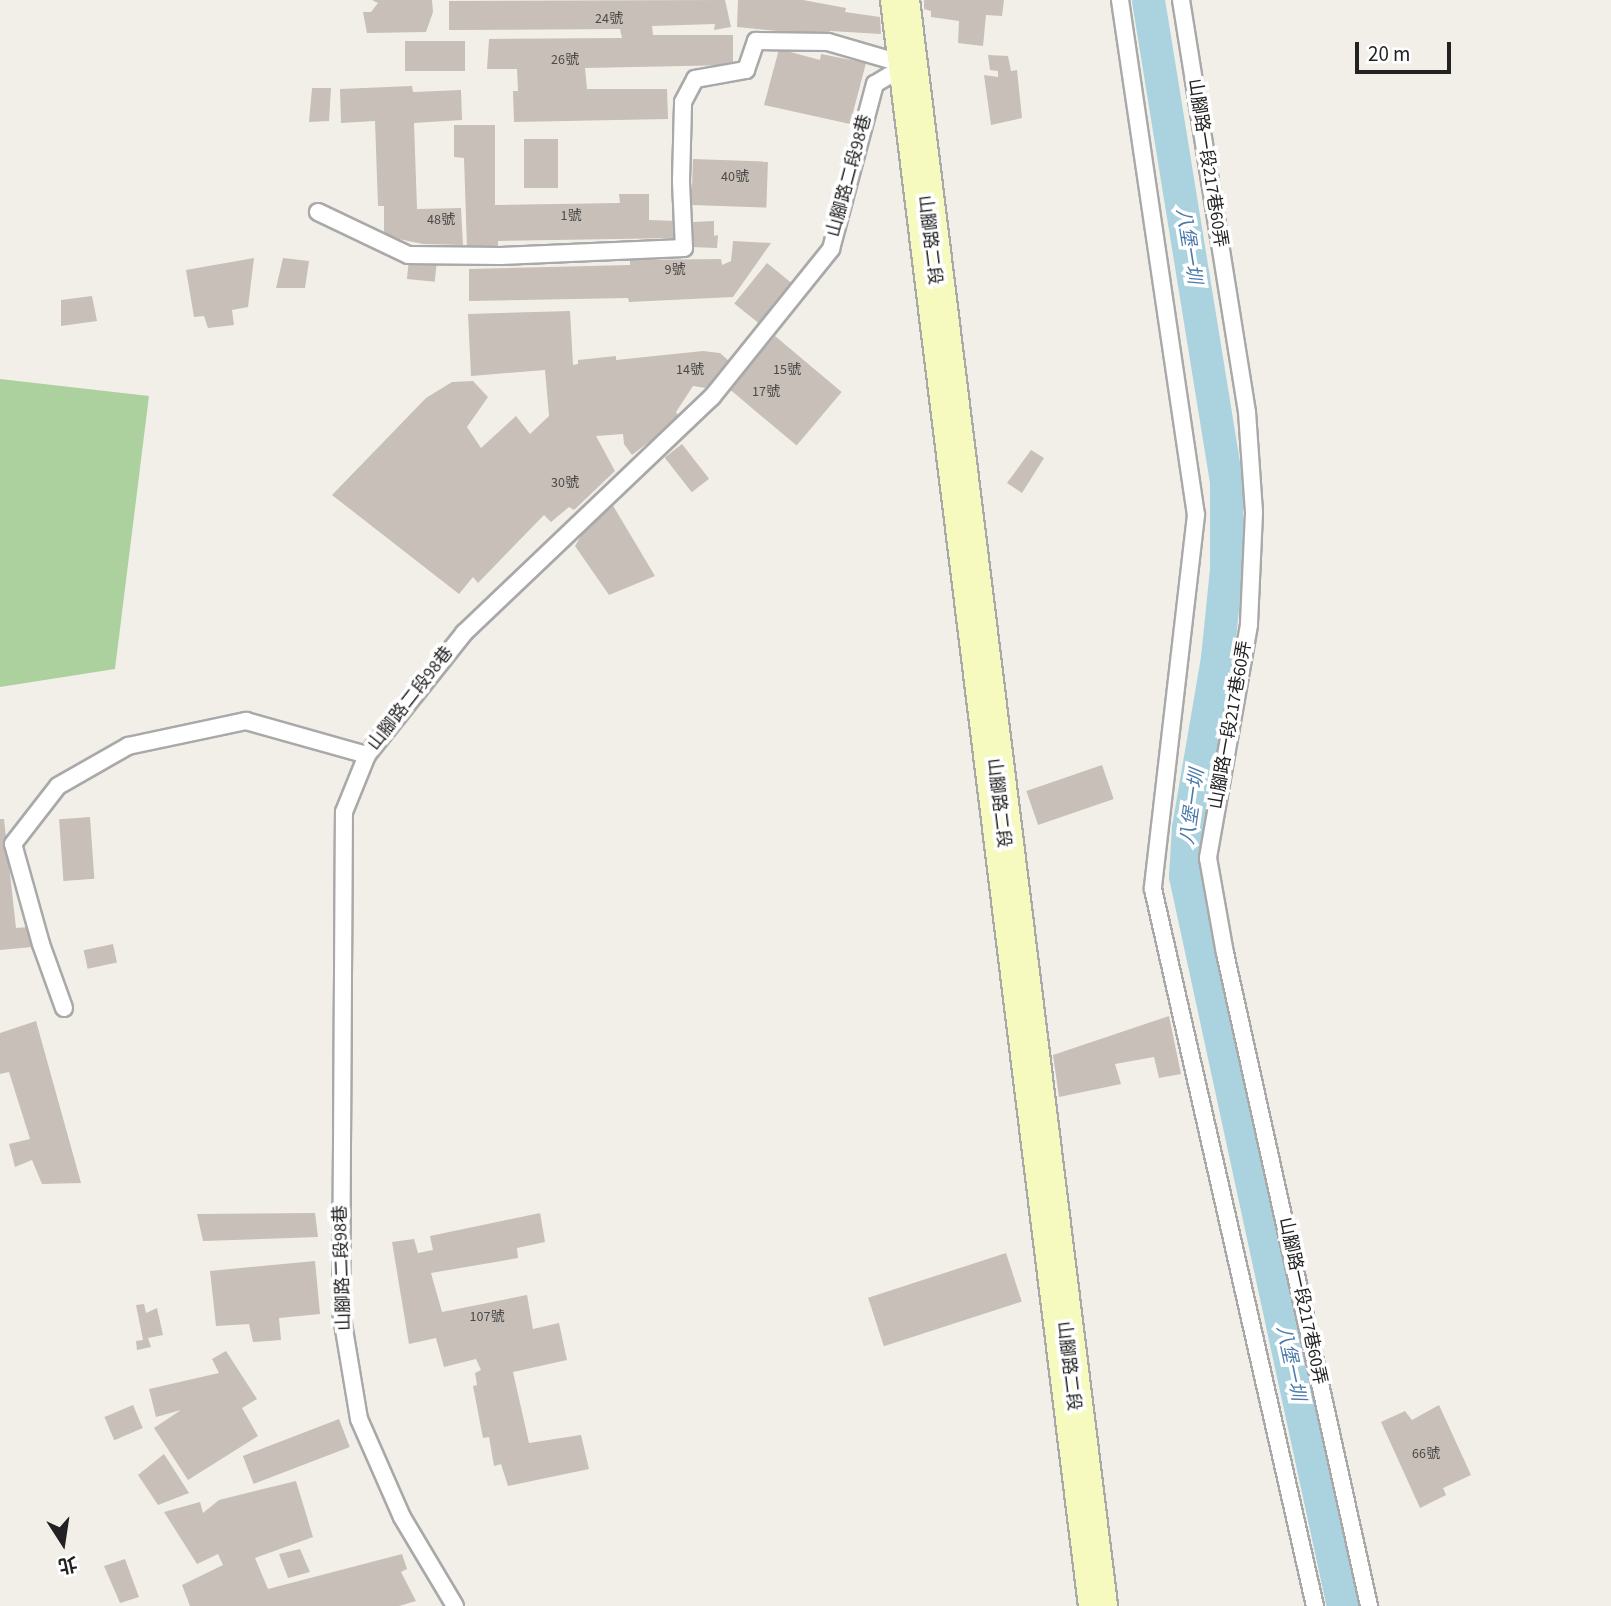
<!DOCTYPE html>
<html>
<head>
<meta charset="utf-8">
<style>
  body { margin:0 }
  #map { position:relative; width:1611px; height:1606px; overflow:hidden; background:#f2efe9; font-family:"Source Sans 3","Noto Sans TC",sans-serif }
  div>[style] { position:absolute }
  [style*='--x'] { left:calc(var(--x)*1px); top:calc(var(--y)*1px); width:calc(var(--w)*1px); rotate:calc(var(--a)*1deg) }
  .forest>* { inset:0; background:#add19e }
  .canal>* { height:33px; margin:-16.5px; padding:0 16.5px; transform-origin:16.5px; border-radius:16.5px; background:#aad3df }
  .building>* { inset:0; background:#c7bfb8; transform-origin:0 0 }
  .roads { filter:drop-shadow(2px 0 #a9a9a9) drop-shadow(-2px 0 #a9a9a9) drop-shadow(0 2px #a9a9a9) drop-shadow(0 -2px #a9a9a9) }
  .service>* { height:16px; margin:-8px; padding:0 8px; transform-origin:8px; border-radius:8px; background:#fff }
  .secondary>* { height:38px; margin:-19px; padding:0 19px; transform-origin:19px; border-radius:19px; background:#f7fabf }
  span { translate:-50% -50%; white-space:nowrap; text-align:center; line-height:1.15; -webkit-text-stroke:7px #fff; paint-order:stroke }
  .number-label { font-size:14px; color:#4b4948 }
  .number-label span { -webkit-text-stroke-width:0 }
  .street-label { font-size:18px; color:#222 }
  .water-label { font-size:19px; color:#4a7aab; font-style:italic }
  .north { position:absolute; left:28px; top:1508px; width:70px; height:70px; -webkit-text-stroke:5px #fff; paint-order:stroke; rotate:168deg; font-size:19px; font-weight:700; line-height:28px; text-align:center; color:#222 }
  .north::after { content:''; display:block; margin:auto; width:24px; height:32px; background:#222; clip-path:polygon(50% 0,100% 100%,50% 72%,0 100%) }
  .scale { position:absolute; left:1355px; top:42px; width:96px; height:32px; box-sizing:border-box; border:4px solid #222; border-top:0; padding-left:9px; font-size:21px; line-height:24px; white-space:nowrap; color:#222; -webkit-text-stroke:5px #fff; paint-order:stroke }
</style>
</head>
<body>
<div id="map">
  <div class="forest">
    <i style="clip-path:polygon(0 379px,149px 396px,115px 669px,0 687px)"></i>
  </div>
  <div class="canal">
    <i style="--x:1148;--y:0;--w:489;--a:80.8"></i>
    <i style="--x:1226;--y:483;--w:86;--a:90"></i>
    <i style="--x:1226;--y:569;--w:89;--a:95.8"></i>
    <i style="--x:1217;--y:658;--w:171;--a:99.7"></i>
    <i style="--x:1188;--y:827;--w:49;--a:93.5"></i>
    <i style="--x:1185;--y:876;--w:747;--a:77.79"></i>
  </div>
  <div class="building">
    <i style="clip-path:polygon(372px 0,432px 0,433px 12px,426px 32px,367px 33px,363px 12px,371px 12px,378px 3px)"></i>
    <i style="clip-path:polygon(738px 0,803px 0,846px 8px,845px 12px,880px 17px,881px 34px,830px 31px,829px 36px,737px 27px)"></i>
    <i style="clip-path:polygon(924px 0,1004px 0,1002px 16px,986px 15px,983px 46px,958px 43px,959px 21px,931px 17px,931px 11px,924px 9px)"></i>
    <i style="clip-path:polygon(449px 1px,725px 0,731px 27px,714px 30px,715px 24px,652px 26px,653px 35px,733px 35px,733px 65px,585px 68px,587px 89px,667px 89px,668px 119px,514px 122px,513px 91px,518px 91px,517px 69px,487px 69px,489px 39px,622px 38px,620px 29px,449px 30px)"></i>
    <i style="left:465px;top:41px;width:30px;height:60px;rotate:90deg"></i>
    <i style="clip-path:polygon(779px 49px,820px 60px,821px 54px,866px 63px,850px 124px,764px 105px)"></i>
    <i style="clip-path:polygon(988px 55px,1008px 56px,1011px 71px,1017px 70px,1022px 118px,991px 125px,984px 75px,998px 77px,998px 71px,990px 70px)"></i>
    <i style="clip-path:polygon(412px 86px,413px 92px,461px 90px,462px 120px,414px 123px,417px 209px,461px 208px,463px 245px,423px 244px,384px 236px,384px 206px,378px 206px,375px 121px,341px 123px,340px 89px)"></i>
    <i style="clip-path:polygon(312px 88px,331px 88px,329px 121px,309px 122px)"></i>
    <i style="clip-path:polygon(454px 125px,495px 125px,495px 205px,620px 203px,619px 194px,649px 194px,649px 220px,678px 221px,678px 238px,498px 241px,498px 247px,467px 248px,464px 158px,454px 157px)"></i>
    <i style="left:524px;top:139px;width:34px;height:49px"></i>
    <i style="left:693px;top:159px;width:75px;height:46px;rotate:2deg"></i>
    <i style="clip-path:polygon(714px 221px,714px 236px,718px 235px,717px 248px,690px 247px,693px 222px)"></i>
    <i style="clip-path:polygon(733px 241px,771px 243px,733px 297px,629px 302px,628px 298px,469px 301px,469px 269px,630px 265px,630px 260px,721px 259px,722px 265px,731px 261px)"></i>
    <i style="clip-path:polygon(254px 258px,248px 307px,232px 310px,234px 325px,208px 328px,204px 316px,194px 317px,186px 270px)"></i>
    <i style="clip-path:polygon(283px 258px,309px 261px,305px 288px,276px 288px)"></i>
    <i style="left:409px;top:259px;width:28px;height:20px;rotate:6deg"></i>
    <i style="left:767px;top:263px;width:32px;height:52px;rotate:39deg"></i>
    <i style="clip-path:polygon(92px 296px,97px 321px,61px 326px,61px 300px)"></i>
    <i style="clip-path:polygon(570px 311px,573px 365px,578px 364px,578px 360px,616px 356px,616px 360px,703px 351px,720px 353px,730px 362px,706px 388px,693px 386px,676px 412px,680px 418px,632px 455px,624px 444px,623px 434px,596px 436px,615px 471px,574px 510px,569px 507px,551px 522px,544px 515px,478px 583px,473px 577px,459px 594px,332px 495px,426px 398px,452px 382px,473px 381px,488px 397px,467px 427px,481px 448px,516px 416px,530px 434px,549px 416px,545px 370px,471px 376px,468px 314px)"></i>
    <i style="left:775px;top:336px;width:87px;height:70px;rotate:40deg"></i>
    <i style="left:682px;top:444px;width:44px;height:22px;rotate:52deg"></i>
    <i style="clip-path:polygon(1031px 450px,1044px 458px,1022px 493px,1007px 483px)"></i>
    <i style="clip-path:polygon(612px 504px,655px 576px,609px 595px,575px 546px,588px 524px)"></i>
    <i style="left:1102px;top:765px;width:36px;height:80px;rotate:71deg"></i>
    <i style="left:90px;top:817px;width:62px;height:31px;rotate:86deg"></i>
    <i style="clip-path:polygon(0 819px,4px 819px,16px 928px,29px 927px,32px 947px,0 950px)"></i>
    <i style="left:113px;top:944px;width:19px;height:30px;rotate:78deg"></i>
    <i style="clip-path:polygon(1169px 1016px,1181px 1074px,1159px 1078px,1154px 1057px,1115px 1064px,1121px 1084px,1059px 1097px,1053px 1055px)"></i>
    <i style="clip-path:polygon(36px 1021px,81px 1183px,42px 1184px,32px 1160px,15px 1167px,9px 1144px,30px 1139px,9px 1072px,0 1074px,0 1033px)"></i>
    <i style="clip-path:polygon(315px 1213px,318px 1237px,203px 1241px,197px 1214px)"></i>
    <i style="clip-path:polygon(540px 1213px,545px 1242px,517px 1248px,518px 1258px,431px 1273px,442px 1312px,527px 1295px,533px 1329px,559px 1323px,567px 1360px,513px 1372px,529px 1443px,581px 1435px,589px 1469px,508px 1486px,501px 1464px,494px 1466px,489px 1437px,483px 1438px,473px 1386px,477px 1385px,475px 1373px,481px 1370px,476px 1359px,444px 1367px,436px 1338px,409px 1344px,392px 1242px,414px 1239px,418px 1253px,433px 1250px,430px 1236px)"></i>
    <i style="left:1006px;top:1253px;width:51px;height:145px;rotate:72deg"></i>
    <i style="clip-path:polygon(315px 1261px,320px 1314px,279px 1318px,281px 1340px,253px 1342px,249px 1324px,216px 1326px,210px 1271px)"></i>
    <i style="clip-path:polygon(144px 1304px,146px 1313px,157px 1308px,163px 1335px,148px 1338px,151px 1347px,137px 1350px,136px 1341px,143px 1340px,136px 1305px)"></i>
    <i style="clip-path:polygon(226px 1351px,257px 1399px,242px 1408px,258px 1436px,188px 1480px,154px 1428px,181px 1410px,156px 1417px,149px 1389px,219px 1373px,212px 1359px)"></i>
    <i style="left:133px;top:1405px;width:25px;height:31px;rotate:67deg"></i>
    <i style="clip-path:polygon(1439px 1405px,1471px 1475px,1443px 1488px,1446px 1495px,1420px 1508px,1381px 1422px,1405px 1411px,1412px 1420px)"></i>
    <i style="left:339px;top:1419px;width:30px;height:103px;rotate:69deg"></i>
    <i style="clip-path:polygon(164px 1454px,189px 1493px,158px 1505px,138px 1475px)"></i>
    <i style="clip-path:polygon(296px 1481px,313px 1537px,255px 1558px,268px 1589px,402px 1554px,407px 1569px,401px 1572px,416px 1601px,399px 1606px,190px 1606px,182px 1585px,223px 1565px,218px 1554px,197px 1564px,164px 1512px,200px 1502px,203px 1513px,219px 1500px)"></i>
    <i style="clip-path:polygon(300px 1549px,310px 1572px,288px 1578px,279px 1554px)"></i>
    <i style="clip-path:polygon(125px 1559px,139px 1597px,120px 1603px,104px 1566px)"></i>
  </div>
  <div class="roads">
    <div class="service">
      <i style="--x:1120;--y:0;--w:521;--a:81.61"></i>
      <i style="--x:1196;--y:515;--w:376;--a:96.6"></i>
      <i style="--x:1153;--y:889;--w:735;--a:77.27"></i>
      <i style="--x:1181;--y:0;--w:417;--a:80.9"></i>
      <i style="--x:1247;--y:412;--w:101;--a:86"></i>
      <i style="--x:1254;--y:513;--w:112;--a:92.6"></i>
      <i style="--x:1249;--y:625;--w:237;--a:100"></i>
      <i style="--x:1208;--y:858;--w:97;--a:79.9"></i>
      <i style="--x:1225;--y:953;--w:669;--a:77.56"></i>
      <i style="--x:318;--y:212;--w:100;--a:25.5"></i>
      <i style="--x:408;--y:255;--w:93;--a:0.6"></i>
      <i style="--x:501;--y:256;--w:183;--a:-2.5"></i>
      <i style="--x:684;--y:248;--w:67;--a:-92.6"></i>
      <i style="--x:681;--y:181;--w:79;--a:-88.5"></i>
      <i style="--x:683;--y:102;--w:26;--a:-62"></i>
      <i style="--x:695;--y:79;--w:52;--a:-10"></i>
      <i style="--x:746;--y:70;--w:31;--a:-71"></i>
      <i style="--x:756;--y:41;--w:72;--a:0.8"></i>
      <i style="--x:828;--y:42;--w:82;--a:16.2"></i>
      <i style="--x:64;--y:1008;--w:68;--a:-109.8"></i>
      <i style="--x:41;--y:944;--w:104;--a:-105.6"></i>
      <i style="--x:13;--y:844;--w:73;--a:-52.2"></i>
      <i style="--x:58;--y:786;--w:81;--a:-29.7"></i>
      <i style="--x:128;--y:746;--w:121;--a:-12"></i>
      <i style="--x:246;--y:721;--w:126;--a:15.7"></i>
      <i style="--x:455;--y:1606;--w:104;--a:-120.8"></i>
      <i style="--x:402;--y:1517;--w:107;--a:-113.7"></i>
      <i style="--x:359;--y:1419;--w:109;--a:-99.5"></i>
      <i style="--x:341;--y:1312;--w:500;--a:-89.66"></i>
      <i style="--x:344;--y:812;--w:61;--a:-68"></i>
      <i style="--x:367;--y:755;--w:156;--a:-51.5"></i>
      <i style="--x:464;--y:633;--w:342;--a:-43.6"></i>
      <i style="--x:712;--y:397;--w:190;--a:-51.2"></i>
      <i style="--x:831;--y:249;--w:171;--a:-75.1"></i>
      <i style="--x:875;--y:84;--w:37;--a:-31"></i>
    </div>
    <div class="secondary">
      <i style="--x:900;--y:0;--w:1618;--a:82.97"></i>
    </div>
  </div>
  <div class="number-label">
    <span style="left:609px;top:19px">24號</span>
    <span style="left:565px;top:60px">26號</span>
    <span style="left:735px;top:177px">40號</span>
    <span style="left:571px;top:216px">1號</span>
    <span style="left:441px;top:220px">48號</span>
    <span style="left:675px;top:270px">9號</span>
    <span style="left:690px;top:370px">14號</span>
    <span style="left:787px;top:370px">15號</span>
    <span style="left:766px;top:392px">17號</span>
    <span style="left:565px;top:483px">30號</span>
    <span style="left:487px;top:1317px">107號</span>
    <span style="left:1426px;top:1454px">66號</span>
  </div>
  <div class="street-label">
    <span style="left:1207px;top:163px;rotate:81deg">山腳路一段217巷60弄</span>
    <span style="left:850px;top:176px;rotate:-75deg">山腳路二段98巷</span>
    <span style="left:929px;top:240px;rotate:83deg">山腳路二段</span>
    <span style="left:411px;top:699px;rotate:-52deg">山腳路二段98巷</span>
    <span style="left:1231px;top:725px;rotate:-80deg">山腳路一段217巷60弄</span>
    <span style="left:998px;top:803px;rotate:83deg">山腳路二段</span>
    <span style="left:343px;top:1268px;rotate:-92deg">山腳路二段98巷</span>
    <span style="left:1302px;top:1301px;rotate:78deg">山腳路一段217巷60弄</span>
    <span style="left:1068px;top:1366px;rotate:83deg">山腳路二段</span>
  </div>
  <div class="water-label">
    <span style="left:1188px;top:246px;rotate:81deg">八堡一圳</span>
    <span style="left:1193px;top:807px;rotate:-82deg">八堡一圳</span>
    <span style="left:1290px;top:1363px;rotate:78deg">八堡一圳</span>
  </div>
  <div class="north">北</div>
  <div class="scale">20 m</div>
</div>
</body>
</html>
